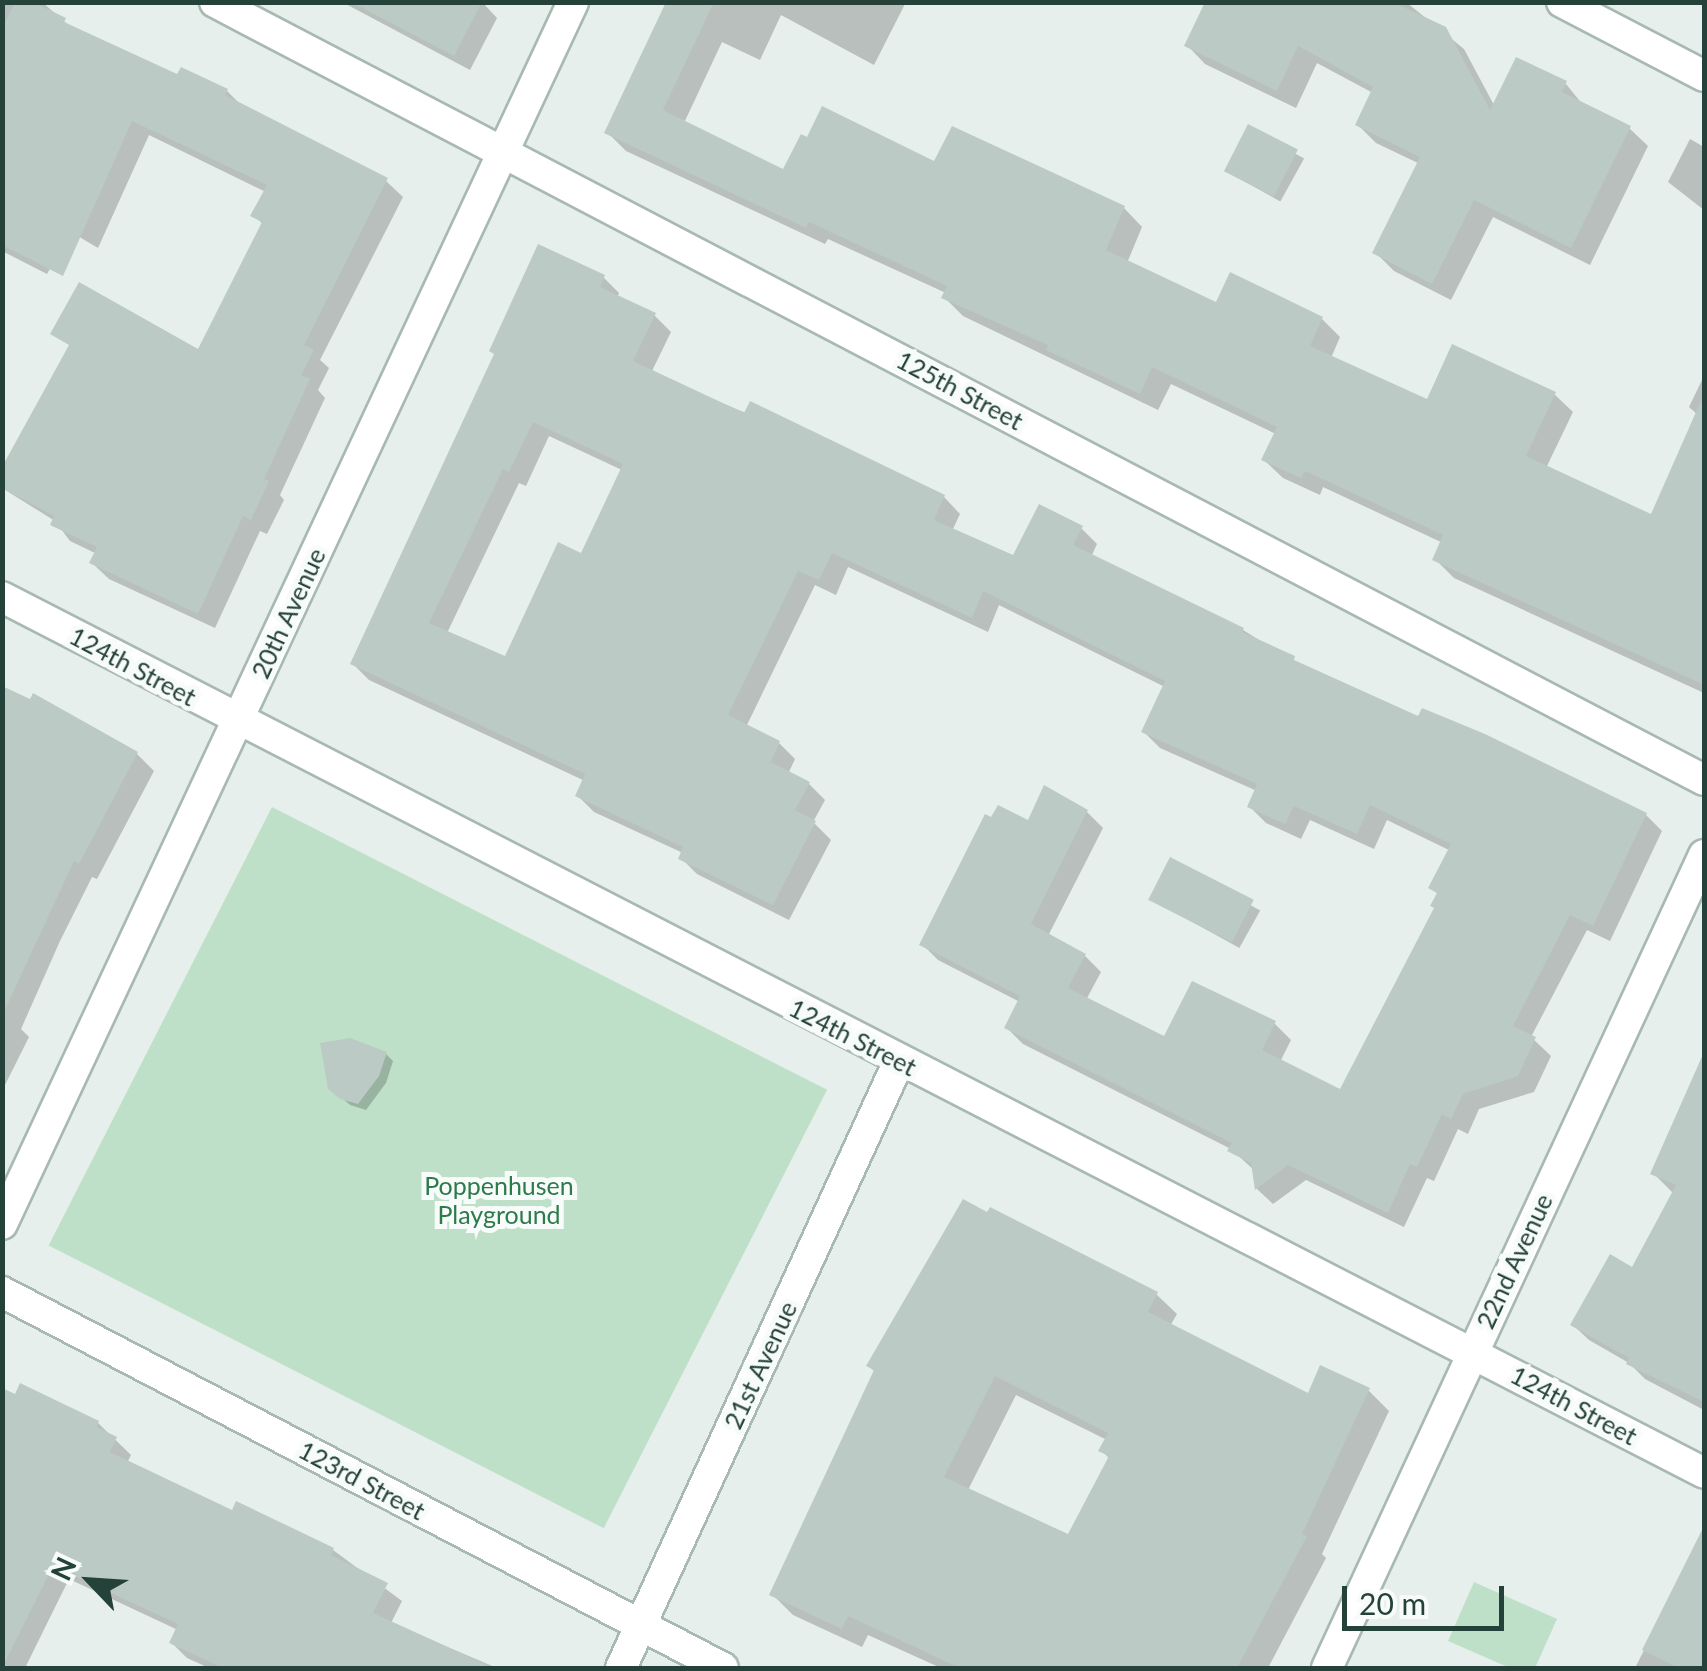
<!DOCTYPE html>
<html>
<head>
<meta charset="utf-8">
<style>
  body { margin:0 }
  #map { position:relative; width:1707px; height:1671px; overflow:hidden; background:#e6efeb; font-family:Lato,sans-serif }
  div>[style] { position:absolute }
  [style*='--x'] { left:calc(var(--x)*1px); top:calc(var(--y)*1px); width:calc(var(--w)*1px); rotate:calc(var(--a)*1deg) }
  .green>* { inset:0; background:#bfe0c8; transform-origin:0 0 }
  .shadow>* { inset:0; background:#0003; transform-origin:0 0 }
  .building>* { inset:0; background:#bbcac4; transform-origin:0 0 }
  .roads { filter:drop-shadow(2px 0 #a8b8b2) drop-shadow(-2px 0 #a8b8b2) drop-shadow(0 2px #a8b8b2) drop-shadow(0 -2px #a8b8b2) }
  .street>* { height:30px; margin:-15px; padding:0 15px; transform-origin:15px; border-radius:15px; background:#fff }
  .secondary>* { height:30px; margin:-15px; padding:0 15px; transform-origin:15px; border-radius:15px; background:#fff }
  span { translate:-50% -50%; white-space:nowrap; text-align:center; line-height:1.15; -webkit-text-stroke:10px #f7fbf9; paint-order:stroke }
  .street-label { font-size:25px; color:#24423a }
  .park-label { font-size:25px; color:#2d7a4b }
  .frame { position:absolute; inset:0; border:5px solid #24423a; pointer-events:none }
  .north { position:absolute; left:40px; top:1531px; width:100px; height:100px; -webkit-text-stroke:8px #f7fbf9; paint-order:stroke; rotate:295deg; font-size:28px; font-weight:700; line-height:40px; text-align:center; color:#24423a }
  .north::after { content:''; display:block; margin:auto; width:35px; height:45px; background:#24423a; clip-path:polygon(50% 0,100% 100%,50% 72%,0 100%) }
  .scale { position:absolute; left:1342px; top:1586px; width:162px; height:45px; box-sizing:border-box; border:5px solid #24423a; border-top:0; padding-left:12px; font-size:30px; line-height:35px; white-space:nowrap; color:#24423a; -webkit-text-stroke:8px #f7fbf9; paint-order:stroke }
</style>
</head>
<body>
<div id="map">
  <div class="green">
    <i style="left:272px;top:807px;width:623px;height:492px;rotate:27deg"></i>
    <i style="clip-path:polygon(1474px 1582px,1557px 1619px,1535px 1668px,1510px 1668px,1448px 1641px)"></i>
  </div>
  <div class="shadow">
    <i style="clip-path:polygon(2px 2px,42px 2px,74px 30px,178px 77px,182px 70px,227px 91px,243px 107px,386px 181px,403px 197px,320px 360px,329px 368px,318px 390px,325px 398px,280px 495px,284px 500px,267px 534px,260px 531px,215px 628px,109px 579px,92px 563px,97px 554px,70px 541px,55px 521px,2px 488px,199px 352px,264px 225px,253px 215px,266px 192px,149px 135px,98px 248px,71px 232px,47px 274px,2px 251px)"></i>
    <i style="clip-path:polygon(342px 2px,482px 2px,497px 18px,470px 70px)"></i>
    <i style="clip-path:polygon(664px 2px,906px 2px,874px 65px,781px 15px,760px 60px,722px 42px,684px 123px,784px 172px,935px 164px,1124px 208px,1142px 227px,1127px 263px,1217px 306px,1322px 319px,1340px 337px,1331px 358px,1428px 402px,1554px 394px,1573px 412px,1546px 468px,1652px 517px,1698px 415px,1689px 407px,1704px 376px,1704px 693px,1454px 578px,1435px 559px,1443px 543px,1323px 487px,1320px 495px,1283px 478px,1264px 460px,1276px 434px,1171px 384px,1158px 410px,963px 316px,944px 297px,946px 293px,828px 239px,825px 244px,626px 151px,607px 132px,666px 8px)"></i>
    <i style="clip-path:polygon(1208px 2px,1406px 2px,1464px 49px,1495px 107px,1566px 84px,1583px 105px,1629px 128px,1648px 146px,1590px 265px,1493px 217px,1451px 300px,1394px 271px,1375px 252px,1420px 164px,1376px 143px,1358px 125px,1373px 93px,1317px 63px,1296px 108px,1205px 64px,1187px 45px)"></i>
    <i style="left:1249px;top:128px;width:63px;height:49px;rotate:29deg"></i>
    <i style="clip-path:polygon(1690px 139px,1704px 147px,1704px 210px,1668px 182px)"></i>
    <i style="clip-path:polygon(evenodd,603px 277px,619px 293px,617px 298px,654px 315px,671px 332px,651px 373px,944px 497px,960px 514px,952px 531px,1014px 558px,1081px 528px,1097px 544px,1091px 557px,1243px 630px,1303px 667px,1646px 815px,1662px 831px,1610px 941px,1587px 930px,1531px 1037px,1551px 1056px,1534px 1092px,1479px 1109px,1468px 1134px,1458px 1129px,1434px 1181px,1427px 1178px,1404px 1227px,1306px 1180px,1273px 1204px,1257px 1189px,1255px 1171px,1231px 1149px,1023px 1044px,1007px 1028px,1020px 1002px,938px 960px,922px 944px,1029px 824px,1087px 812px,1103px 828px,1048px 936px,1085px 956px,1101px 972px,1086px 1000px,1165px 1040px,1274px 1023px,1291px 1040px,1280px 1062px,1341px 1092px,1436px 909px,1439px 895px,1431px 887px,1451px 851px,1387px 820px,1374px 849px,1310px 820px,1301px 839px,1266px 823px,1250px 807px,1257px 791px,1160px 748px,1144px 732px,1165px 687px,999px 605px,988px 632px,848px 567px,836px 595px,815px 585px,746px 727px,779px 743px,795px 759px,788px 774px,809px 784px,825px 800px,813px 822px,831px 840px,789px 920px,697px 874px,681px 858px,683px 853px,594px 812px,578px 796px,585px 781px,369px 680px,353px 664px,603px 277px,549px 436px,622px 470px,582px 557px,506px 660px,447px 633px,519px 483px,526px 486px,549px 436px)"></i>
    <i style="clip-path:polygon(2px 689px,137px 754px,154px 771px,97px 879px,92px 877px,60px 941px,21px 1029px,29px 1037px,2px 1091px)"></i>
    <i style="left:1171px;top:861px;width:102px;height:43px;rotate:29deg"></i>
    <i style="clip-path:polygon(386px 1054px,393px 1061px,386px 1083px,366px 1110px,350px 1105px,331px 1088px)"></i>
    <i style="clip-path:polygon(1704px 1060px,1704px 1208px,1674px 1194px,1653px 1173px)"></i>
    <i style="clip-path:polygon(1661px 1219px,1704px 1242px,1704px 1410px,1645px 1379px,1629px 1363px,1589px 1340px,1573px 1325px,1634px 1270px)"></i>
    <i style="clip-path:polygon(evenodd,1156px 1294px,1177px 1314px,1170px 1326px,1309px 1397px,1368px 1390px,1389px 1411px,1322px 1554px,1326px 1558px,1268px 1668px,941px 1668px,868px 1635px,862px 1647px,793px 1615px,772px 1594px,876px 1373px,869px 1366px,1156px 1294px,1016px 1395px,1107px 1440px,1102px 1451px,1110px 1459px,1069px 1538px,968px 1490px,1016px 1395px)"></i>
    <i style="clip-path:polygon(2px 1405px,98px 1423px,131px 1455px,127px 1463px,233px 1514px,333px 1550px,402px 1601px,391px 1623px,497px 1668px,209px 1668px,187px 1658px,172px 1643px,178px 1630px,69px 1579px,25px 1668px,2px 1668px)"></i>
    <i style="clip-path:polygon(1697px 1546px,1704px 1550px,1704px 1668px,1635px 1668px)"></i>
  </div>
  <div class="building">
    <i style="clip-path:polygon(15px 2px,33px 2px,66px 18px,64px 22px,177px 74px,181px 67px,228px 89px,225px 95px,388px 178px,304px 345px,314px 350px,301px 375px,310px 379px,264px 479px,269px 481px,251px 520px,243px 516px,198px 614px,89px 563px,97px 547px,50px 525px,54px 516px,2px 488px,2px 467px,69px 345px,50px 334px,79px 282px,198px 349px,262px 222px,250px 216px,267px 185px,132px 121px,63px 276px,2px 245px,2px 29px)"></i>
    <i style="clip-path:polygon(351px 2px,482px 2px,454px 56px)"></i>
    <i style="clip-path:polygon(666px 2px,714px 2px,663px 110px,783px 169px,801px 134px,807px 137px,822px 106px,934px 161px,952px 126px,1125px 206px,1106px 250px,1216px 302px,1230px 272px,1323px 317px,1310px 346px,1427px 399px,1452px 344px,1556px 392px,1526px 456px,1651px 514px,1704px 394px,1704px 685px,1432px 560px,1443px 535px,1305px 471px,1301px 478px,1261px 460px,1277px 427px,1152px 367px,1140px 394px,1046px 350px,1048px 345px,941px 298px,947px 286px,809px 222px,806px 228px,604px 133px)"></i>
    <i style="clip-path:polygon(1205px 2px,1393px 2px,1446px 27px,1490px 110px,1516px 57px,1567px 81px,1562px 92px,1631px 126px,1571px 248px,1474px 200px,1432px 284px,1372px 253px,1420px 157px,1355px 125px,1373px 87px,1298px 46px,1277px 91px,1184px 46px)"></i>
    <i style="left:1248px;top:124px;width:56px;height:53px;rotate:27deg"></i>
    <i style="clip-path:polygon(evenodd,538px 244px,605px 275px,600px 287px,656px 313px,633px 361px,744px 413px,750px 401px,945px 495px,934px 520px,1013px 555px,1039px 504px,1083px 526px,1073px 545px,1244px 628px,1242px 632px,1295px 656px,1294px 660px,1418px 716px,1422px 708px,1485px 734px,1647px 813px,1593px 926px,1570px 915px,1513px 1026px,1536px 1037px,1518px 1076px,1463px 1094px,1451px 1119px,1442px 1114px,1417px 1167px,1410px 1164px,1388px 1213px,1288px 1165px,1255px 1190px,1251px 1163px,1227px 1151px,1232px 1143px,1004px 1028px,1020px 996px,919px 945px,985px 814px,991px 817px,998px 805px,1028px 820px,1044px 785px,1088px 810px,1031px 924px,1086px 954px,1068px 988px,1164px 1036px,1192px 981px,1276px 1021px,1262px 1050px,1340px 1089px,1434px 908px,1430px 906px,1437px 893px,1428px 888px,1451px 844px,1370px 805px,1357px 834px,1294px 806px,1285px 824px,1247px 807px,1257px 784px,1141px 732px,1165px 681px,983px 591px,972px 618px,832px 553px,819px 580px,798px 571px,728px 715px,780px 741px,771px 762px,810px 782px,795px 810px,816px 821px,773px 905px,678px 859px,683px 847px,575px 796px,585px 774px,350px 664px,494px 354px,489px 351px,538px 244px,533px 422px,623px 464px,581px 553px,558px 542px,505px 656px,429px 623px,503px 469px,509px 472px,533px 422px)"></i>
    <i style="clip-path:polygon(2px 686px,30px 699px,33px 693px,138px 752px,79px 864px,74px 861px,2px 1016px)"></i>
    <i style="left:1170px;top:857px;width:94px;height:48px;rotate:27deg"></i>
    <i style="clip-path:polygon(350px 1038px,387px 1052px,379px 1076px,358px 1104px,340px 1099px,328px 1089px,320px 1043px)"></i>
    <i style="clip-path:polygon(1704px 1052px,1704px 1402px,1626px 1364px,1629px 1358px,1570px 1325px,1610px 1254px,1632px 1267px,1676px 1185px,1650px 1174px)"></i>
    <i style="clip-path:polygon(evenodd,963px 1199px,987px 1212px,990px 1207px,1158px 1292px,1148px 1312px,1308px 1393px,1320px 1365px,1370px 1388px,1302px 1534px,1307px 1536px,1237px 1668px,960px 1668px,848px 1616px,842px 1629px,769px 1595px,874px 1370px,866px 1366px,963px 1199px,995px 1376px,1108px 1433px,1098px 1451px,1109px 1456px,1068px 1534px,944px 1477px,995px 1376px)"></i>
    <i style="clip-path:polygon(20px 1383px,99px 1421px,97px 1427px,117px 1437px,110px 1452px,232px 1510px,236px 1501px,334px 1548px,331px 1555px,388px 1583px,373px 1613px,494px 1668px,223px 1668px,169px 1643px,178px 1624px,53px 1566px,2px 1668px,2px 1388px,15px 1394px)"></i>
    <i style="clip-path:polygon(1704px 1526px,1704px 1668px,1679px 1668px,1642px 1650px)"></i>
  </div>
  <div class="roads">
    <div class="street">
      <i style="--x:215;--y:2;--w:1680;--a:27.59"></i>
      <i style="--x:1562;--y:2;--w:160;--a:27.5"></i>
      <i style="--x:2;--y:597;--w:1914;--a:27.23"></i>
      <i style="--x:2;--y:1292;--w:813;--a:27.54"></i>
      <i style="--x:621;--y:1668;--w:668;--a:-65.39"></i>
      <i style="--x:1327;--y:1668;--w:896;--a:-65.12"></i>
    </div>
    <div class="secondary">
      <i style="--x:2;--y:1224;--w:1349;--a:-64.95"></i>
    </div>
  </div>
  <div class="street-label">
    <span style="left:960px;top:390px;rotate:28deg">125th Street</span>
    <span style="left:288px;top:613px;rotate:-65deg">20th Avenue</span>
    <span style="left:133px;top:666px;rotate:28deg">124th Street</span>
    <span style="left:853px;top:1037px;rotate:27deg">124th Street</span>
    <span style="left:1514px;top:1261px;rotate:-65deg">22nd Avenue</span>
    <span style="left:760px;top:1365px;rotate:-65deg">21st Avenue</span>
    <span style="left:1574px;top:1405px;rotate:28deg">124th Street</span>
    <span style="left:362px;top:1480px;rotate:28deg">123rd Street</span>
  </div>
  <div class="park-label">
    <span style="left:499px;top:1200px">Poppenhusen<br>Playground</span>
  </div>
  <div class="frame"></div>
  <div class="north">N</div>
  <div class="scale">20 m</div>
</div>
</body>
</html>
